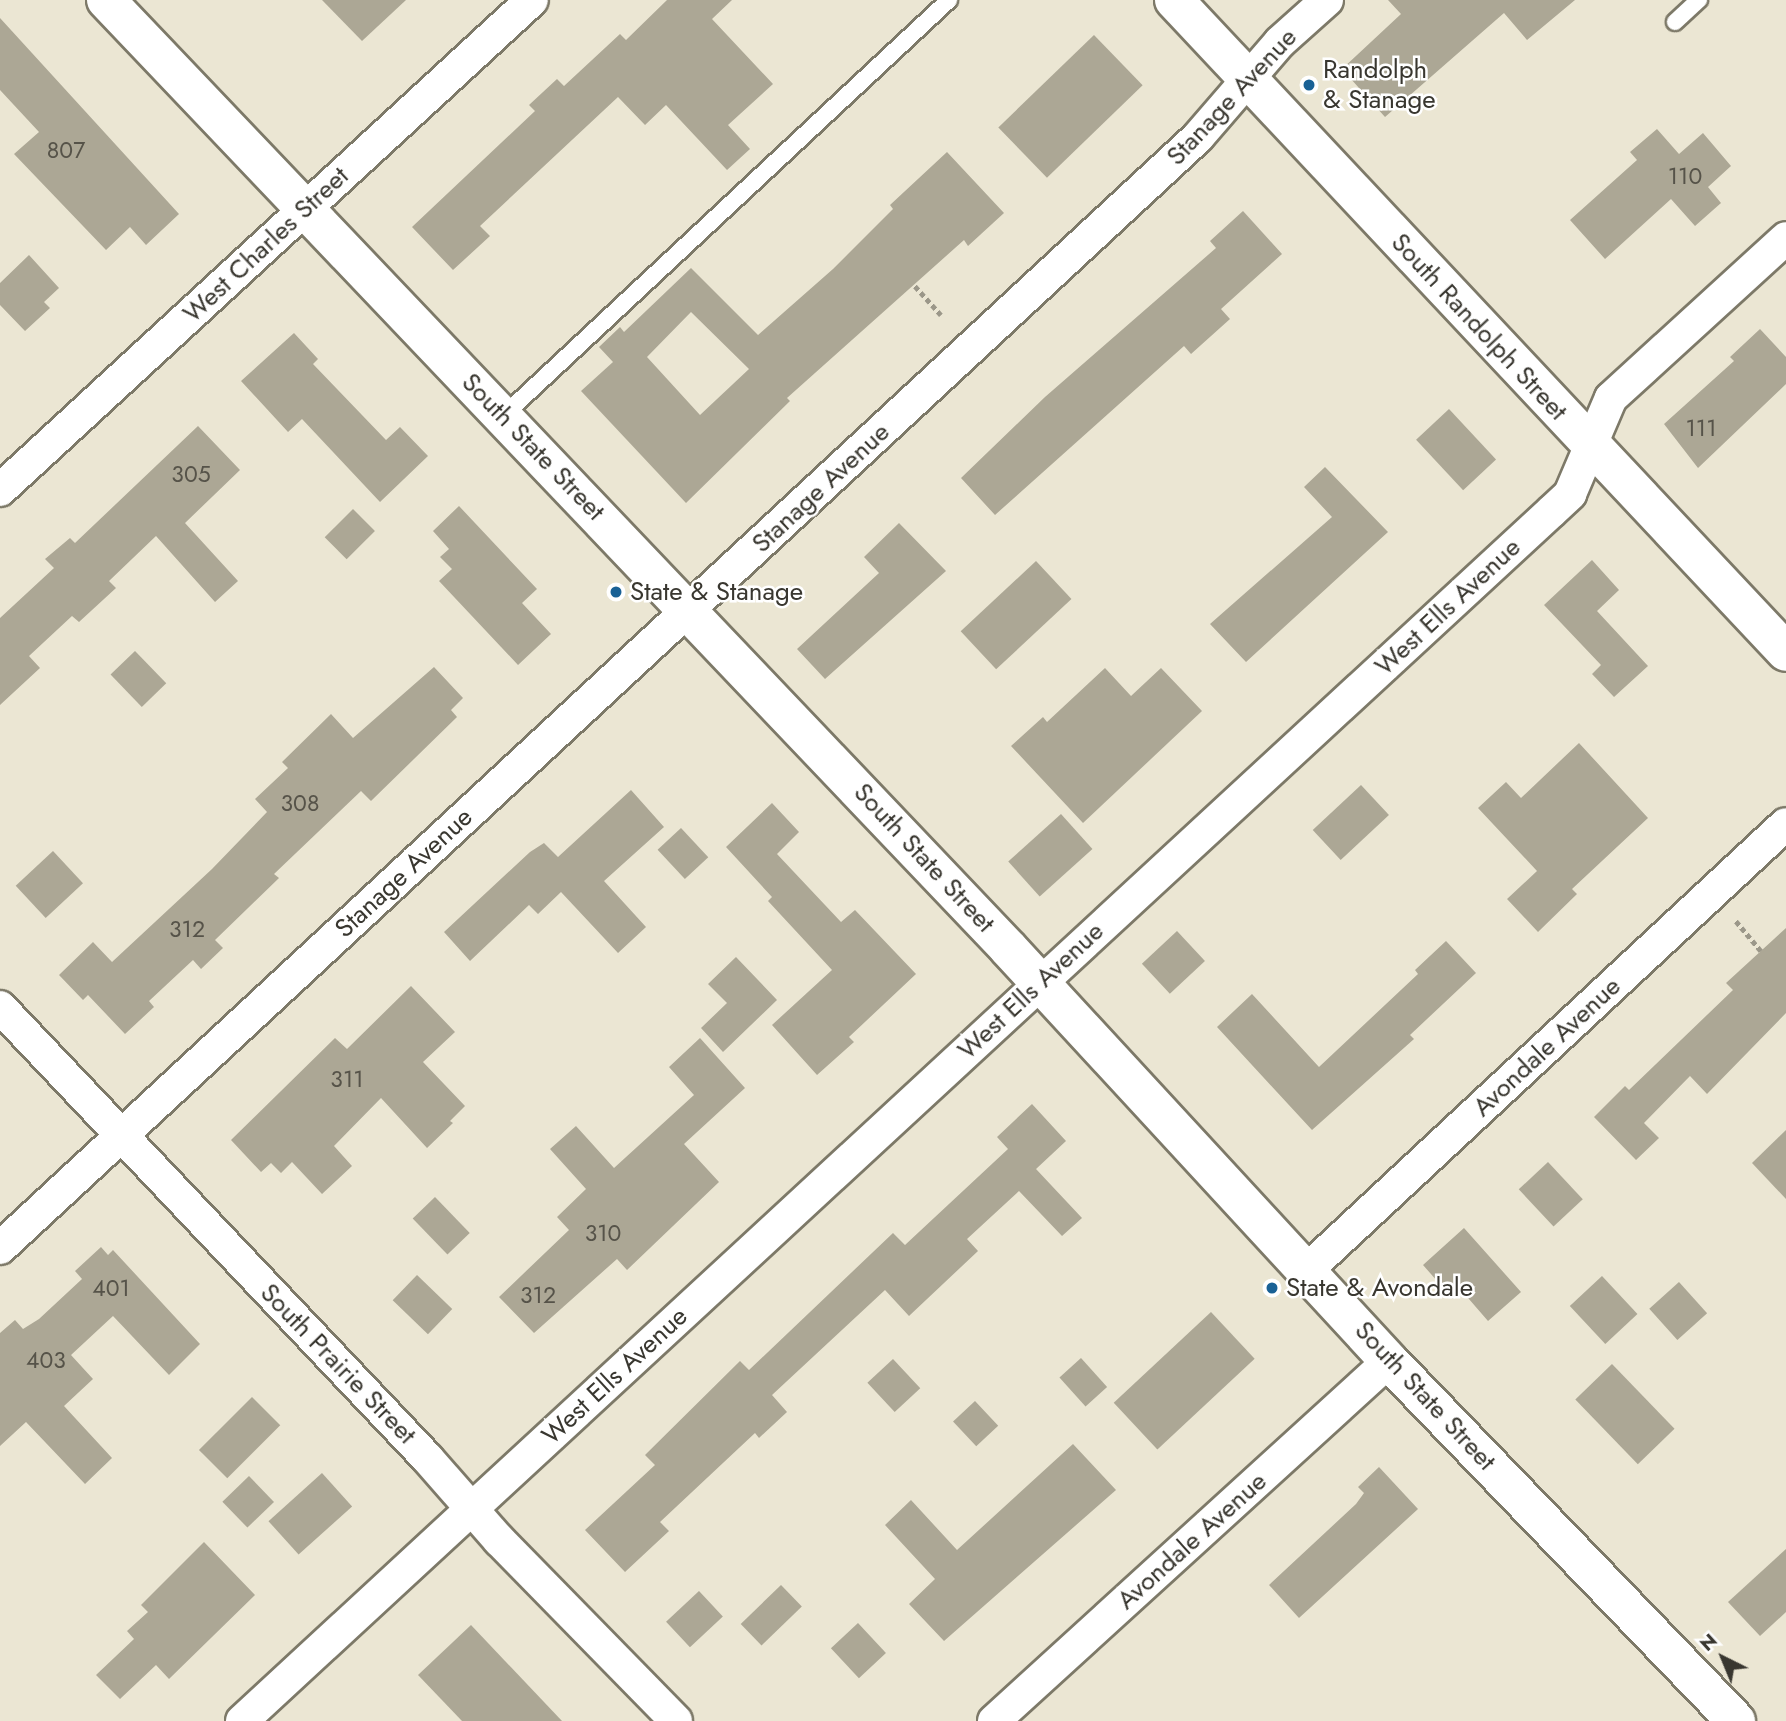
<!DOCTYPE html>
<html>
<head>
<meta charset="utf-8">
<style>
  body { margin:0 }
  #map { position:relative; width:1786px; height:1721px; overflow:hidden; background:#ebe6d3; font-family:Jost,sans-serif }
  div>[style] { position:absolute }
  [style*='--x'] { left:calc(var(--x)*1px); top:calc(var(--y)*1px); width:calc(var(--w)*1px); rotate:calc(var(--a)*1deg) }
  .building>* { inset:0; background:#aca795; transform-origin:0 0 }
  .path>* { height:4.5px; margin-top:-2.25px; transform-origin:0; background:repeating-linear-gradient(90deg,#9b9789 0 5px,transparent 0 8.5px) }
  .roads { filter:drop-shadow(2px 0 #7d7968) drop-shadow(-2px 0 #7d7968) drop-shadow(0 2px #7d7968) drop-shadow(0 -2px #7d7968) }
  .lane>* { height:16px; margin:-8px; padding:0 8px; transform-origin:8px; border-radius:8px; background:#fff }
  .street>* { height:32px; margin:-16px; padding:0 16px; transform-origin:16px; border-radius:16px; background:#fff }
  .secondary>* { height:38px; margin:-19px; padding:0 19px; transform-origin:19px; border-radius:19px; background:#fff }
  .dots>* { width:19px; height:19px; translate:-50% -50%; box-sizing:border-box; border:4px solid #fff; border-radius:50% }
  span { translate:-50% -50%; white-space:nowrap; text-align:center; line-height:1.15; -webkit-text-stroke:5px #fff; paint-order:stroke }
  .number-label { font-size:23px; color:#565349 }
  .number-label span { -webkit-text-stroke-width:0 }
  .poi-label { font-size:26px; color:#393730 }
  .left { translate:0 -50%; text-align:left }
  .street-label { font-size:26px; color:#393730 }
  .north { position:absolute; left:1688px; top:1623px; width:70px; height:70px; -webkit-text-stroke:5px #fff; paint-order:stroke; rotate:317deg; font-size:19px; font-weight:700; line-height:28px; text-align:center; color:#393730 }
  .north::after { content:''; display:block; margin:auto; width:24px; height:32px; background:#393730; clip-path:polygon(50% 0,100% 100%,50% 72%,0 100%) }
</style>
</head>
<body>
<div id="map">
  <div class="building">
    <i style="clip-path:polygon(322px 0,406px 0,362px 41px)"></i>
    <i style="clip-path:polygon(667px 0,732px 0,712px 19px,773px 84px,728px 125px,750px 149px,727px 170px,666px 105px,645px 125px,618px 97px,480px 226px,490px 236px,453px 270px,412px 227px,535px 111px,529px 105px,557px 79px,564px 86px,620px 34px,626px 40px)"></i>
    <i style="clip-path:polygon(1388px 0,1575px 0,1527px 40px,1504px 13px,1385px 117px,1342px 69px,1401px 14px)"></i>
    <i style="clip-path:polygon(0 18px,179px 214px,146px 245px,130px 227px,106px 250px,14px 154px,39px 132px,0 90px)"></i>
    <i style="left:1094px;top:35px;width:70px;height:133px;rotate:46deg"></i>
    <i style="clip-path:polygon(1657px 129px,1679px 154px,1703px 133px,1731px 166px,1708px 187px,1721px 203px,1695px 226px,1671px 199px,1605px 259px,1570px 220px,1637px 160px,1630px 152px)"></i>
    <i style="clip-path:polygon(evenodd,947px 152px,1004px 213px,968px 246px,964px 240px,787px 398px,790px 401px,686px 503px,581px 391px,613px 362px,599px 347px,620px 327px,624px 332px,691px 268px,758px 335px,833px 269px,893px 209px,890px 205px,947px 152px,691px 312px,749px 369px,700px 415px,647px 357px,691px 312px)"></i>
    <i style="clip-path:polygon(1243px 211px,1282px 254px,1221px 309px,1230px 319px,1191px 354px,1184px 346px,995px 515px,961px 478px,1045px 397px,1216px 248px,1210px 241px)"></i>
    <i style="clip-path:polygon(29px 255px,59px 288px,44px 302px,50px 308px,25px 331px,0 305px,0 283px)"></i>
    <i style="clip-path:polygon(1760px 329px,1786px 357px,1786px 384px,1698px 468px,1664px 424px,1734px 361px,1730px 357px)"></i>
    <i style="clip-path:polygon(294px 333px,318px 359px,313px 364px,386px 440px,400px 427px,428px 456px,380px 502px,302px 419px,288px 432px,241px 381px)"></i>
    <i style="left:1449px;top:409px;width:69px;height:45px;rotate:47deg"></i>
    <i style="clip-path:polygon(198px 426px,240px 470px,185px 523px,238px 581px,215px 602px,156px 536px,109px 581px,116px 588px,79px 622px,72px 616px,29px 656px,40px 668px,0 705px,0 618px,54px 568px,45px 559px,70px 538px,75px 543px)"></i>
    <i style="clip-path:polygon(1325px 467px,1388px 532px,1246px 662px,1210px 624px,1332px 517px,1304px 487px)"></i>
    <i style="clip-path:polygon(459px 506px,537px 589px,522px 603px,551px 634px,518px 665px,439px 581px,452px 569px,440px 557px,449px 549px,433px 531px)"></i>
    <i style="left:353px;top:509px;width:31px;height:40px;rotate:45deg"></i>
    <i style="clip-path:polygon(899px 523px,946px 571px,825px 679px,797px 649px,879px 573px,864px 557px)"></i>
    <i style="clip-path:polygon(1592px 560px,1619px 590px,1597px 611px,1648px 666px,1614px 697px,1592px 674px,1601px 665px,1544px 605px)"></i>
    <i style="left:1036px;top:561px;width:52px;height:103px;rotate:47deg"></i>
    <i style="left:135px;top:651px;width:45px;height:34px;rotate:46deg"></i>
    <i style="clip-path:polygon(434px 667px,463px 698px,451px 710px,457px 717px,371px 801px,361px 791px,274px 874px,279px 878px,215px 940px,223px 948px,201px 969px,193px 960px,149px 1001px,154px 1007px,125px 1034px,88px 995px,83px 1000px,59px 975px,93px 942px,112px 962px,212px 869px,267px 812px,255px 799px,288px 768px,282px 762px,331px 714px,353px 738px)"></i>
    <i style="clip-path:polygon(1105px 668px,1131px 696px,1161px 668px,1202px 711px,1083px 823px,1011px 746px,1043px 717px,1047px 722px)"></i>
    <i style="clip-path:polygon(1579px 743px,1648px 818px,1572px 889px,1577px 894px,1538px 932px,1507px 899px,1537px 871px,1478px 808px,1506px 782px,1521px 798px)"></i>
    <i style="left:1361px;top:785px;width:41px;height:66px;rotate:47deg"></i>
    <i style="clip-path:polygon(631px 790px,664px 827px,604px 881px,646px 927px,618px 953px,561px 892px,538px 914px,529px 905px,470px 961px,444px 932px,530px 852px,544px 843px,558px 857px)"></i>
    <i style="clip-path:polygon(772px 803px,799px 832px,777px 854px,841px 922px,855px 910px,916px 974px,849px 1037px,854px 1042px,817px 1075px,772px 1025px,832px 970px,768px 901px,772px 897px,726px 847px)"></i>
    <i style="left:1061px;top:814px;width:47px;height:71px;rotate:48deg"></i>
    <i style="left:681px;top:828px;width:40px;height:32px;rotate:47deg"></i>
    <i style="left:53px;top:851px;width:44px;height:51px;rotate:47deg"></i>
    <i style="clip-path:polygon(1786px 928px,1786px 1013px,1707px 1094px,1690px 1076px,1644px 1123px,1659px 1138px,1636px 1160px,1594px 1117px,1625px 1086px,1629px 1090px,1733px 990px,1726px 983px)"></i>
    <i style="left:1177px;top:931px;width:41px;height:48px;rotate:47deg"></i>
    <i style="clip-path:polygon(1446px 941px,1476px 973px,1410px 1035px,1414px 1039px,1312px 1130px,1217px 1027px,1252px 994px,1319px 1067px,1418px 974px,1415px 970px)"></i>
    <i style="clip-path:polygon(736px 957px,777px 1000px,723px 1052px,701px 1028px,727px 1003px,708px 984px)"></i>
    <i style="clip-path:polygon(411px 986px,455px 1032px,423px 1062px,465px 1106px,450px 1121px,453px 1123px,427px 1148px,381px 1098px,334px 1146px,352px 1166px,322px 1194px,292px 1162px,281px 1173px,271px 1163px,261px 1172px,231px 1140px,335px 1038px,347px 1049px)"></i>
    <i style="clip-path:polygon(700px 1038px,745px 1088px,684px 1144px,719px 1182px,627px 1270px,617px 1259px,534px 1333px,499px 1297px,569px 1230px,557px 1217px,586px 1189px,550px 1149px,576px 1126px,614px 1168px,694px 1095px,669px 1067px)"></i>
    <i style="clip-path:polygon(1032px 1104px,1066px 1141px,1036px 1169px,1082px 1218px,1062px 1236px,1019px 1191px,967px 1239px,978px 1251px,909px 1316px,885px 1290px,772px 1395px,787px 1412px,759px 1438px,755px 1433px,660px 1522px,669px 1531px,625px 1572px,585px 1530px,655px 1465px,645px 1455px,740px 1361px,749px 1370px,893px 1233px,905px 1245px,1008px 1149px,997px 1137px)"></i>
    <i style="clip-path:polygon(1786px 1130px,1786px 1199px,1752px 1163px)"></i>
    <i style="left:1548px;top:1162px;width:51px;height:40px;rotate:47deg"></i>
    <i style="left:435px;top:1197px;width:50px;height:31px;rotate:46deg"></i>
    <i style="clip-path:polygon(1464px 1228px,1521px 1292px,1488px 1321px,1462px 1291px,1453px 1299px,1423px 1265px)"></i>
    <i style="clip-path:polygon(101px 1247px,108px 1255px,113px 1250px,200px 1344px,169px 1375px,113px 1316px,71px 1355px,93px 1379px,64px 1406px,112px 1458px,85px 1484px,26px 1422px,0 1446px,0 1333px,15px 1320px,23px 1329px,39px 1319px,82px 1279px,75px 1271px)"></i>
    <i style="left:417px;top:1275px;width:49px;height:35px;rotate:44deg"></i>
    <i style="left:1602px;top:1276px;width:52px;height:44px;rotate:47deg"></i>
    <i style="left:1679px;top:1282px;width:42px;height:40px;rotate:48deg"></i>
    <i style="left:1211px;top:1312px;width:64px;height:133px;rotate:47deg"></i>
    <i style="left:1081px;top:1358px;width:39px;height:29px;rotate:48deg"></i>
    <i style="left:893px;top:1359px;width:40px;height:35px;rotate:47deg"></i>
    <i style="left:1612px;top:1364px;width:90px;height:51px;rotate:46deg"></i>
    <i style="left:252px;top:1397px;width:40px;height:75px;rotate:45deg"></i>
    <i style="left:975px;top:1401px;width:34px;height:30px;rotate:47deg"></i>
    <i style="clip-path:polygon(1073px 1444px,1116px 1490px,944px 1641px,909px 1604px,935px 1579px,885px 1525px,911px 1500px,957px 1550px)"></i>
    <i style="clip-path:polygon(1379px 1467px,1418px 1509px,1299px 1618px,1269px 1585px,1356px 1504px,1364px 1493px,1358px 1487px)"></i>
    <i style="left:322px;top:1473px;width:45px;height:72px;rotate:48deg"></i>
    <i style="left:249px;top:1476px;width:36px;height:37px;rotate:46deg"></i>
    <i style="clip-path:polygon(204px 1542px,255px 1595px,169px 1679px,156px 1665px,120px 1699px,96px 1675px,134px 1639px,127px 1631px,148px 1612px,141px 1605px)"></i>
    <i style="clip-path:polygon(1786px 1549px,1786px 1612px,1760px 1636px,1728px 1602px)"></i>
    <i style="left:781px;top:1585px;width:30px;height:56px;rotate:46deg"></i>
    <i style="left:699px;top:1591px;width:35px;height:45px;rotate:47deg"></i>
    <i style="left:858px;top:1623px;width:41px;height:37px;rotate:47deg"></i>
    <i style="clip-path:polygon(471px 1625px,562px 1721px,462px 1721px,418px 1675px)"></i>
  </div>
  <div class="path">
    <i style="--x:915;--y:286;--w:39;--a:48"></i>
    <i style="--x:1736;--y:921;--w:39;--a:50"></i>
  </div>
  <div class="roads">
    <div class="lane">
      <i style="--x:1675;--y:22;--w:33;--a:-43"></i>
      <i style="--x:503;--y:416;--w:610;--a:-43.01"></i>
    </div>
    <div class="street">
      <i style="--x:0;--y:490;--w:723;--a:-42.65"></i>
      <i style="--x:0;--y:1007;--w:622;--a:46.56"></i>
      <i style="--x:428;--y:1459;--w:108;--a:48.8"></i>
      <i style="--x:499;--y:1540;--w:253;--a:45.6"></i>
      <i style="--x:0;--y:1248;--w:1634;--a:-42.84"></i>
      <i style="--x:1198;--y:137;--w:125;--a:-49.2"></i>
      <i style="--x:1280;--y:42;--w:63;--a:-41.8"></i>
      <i style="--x:1307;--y:1270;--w:654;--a:-42.96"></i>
      <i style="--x:242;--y:1721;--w:1783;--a:-42.73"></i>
      <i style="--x:1552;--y:511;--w:25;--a:-43"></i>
      <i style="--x:1570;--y:494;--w:104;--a:-66.9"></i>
      <i style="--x:1611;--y:398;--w:237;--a:-42.4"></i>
      <i style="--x:994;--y:1721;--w:534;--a:-42.35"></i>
    </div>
    <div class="secondary">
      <i style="--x:106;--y:0;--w:1309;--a:46.42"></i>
      <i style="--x:1008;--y:948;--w:562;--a:47.31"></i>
      <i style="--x:1389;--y:1361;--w:500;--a:46.05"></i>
      <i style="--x:1174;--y:0;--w:894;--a:46.81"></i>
    </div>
  </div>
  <div class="dots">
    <i style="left:1309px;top:85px;background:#196195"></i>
    <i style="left:616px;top:592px;background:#196195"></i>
    <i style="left:1272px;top:1288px;background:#196195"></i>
  </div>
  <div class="number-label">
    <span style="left:66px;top:150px">807</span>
    <span style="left:1685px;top:176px">110</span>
    <span style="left:1701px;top:428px">111</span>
    <span style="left:191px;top:474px">305</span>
    <span style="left:300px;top:803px">308</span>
    <span style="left:187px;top:929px">312</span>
    <span style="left:347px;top:1079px">311</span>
    <span style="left:603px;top:1233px">310</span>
    <span style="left:111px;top:1288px">401</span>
    <span style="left:538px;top:1295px">312</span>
    <span style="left:46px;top:1360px">403</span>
  </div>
  <div class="poi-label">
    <span class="left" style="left:1323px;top:85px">Randolph<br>&amp; Stanage</span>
    <span class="left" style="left:630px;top:592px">State &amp; Stanage</span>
    <span class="left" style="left:1286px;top:1288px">State &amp; Avondale</span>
  </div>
  <div class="street-label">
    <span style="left:1232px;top:97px;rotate:-47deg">Stanage Avenue</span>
    <span style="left:266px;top:245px;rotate:-43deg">West Charles Street</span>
    <span style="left:1479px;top:327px;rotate:47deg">South Randolph Street</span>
    <span style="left:533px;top:447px;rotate:46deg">South State Street</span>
    <span style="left:821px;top:488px;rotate:-43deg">Stanage Avenue</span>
    <span style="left:1448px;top:607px;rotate:-43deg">West Ells Avenue</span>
    <span style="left:924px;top:858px;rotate:47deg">South State Street</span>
    <span style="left:404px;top:873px;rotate:-43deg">Stanage Avenue</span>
    <span style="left:1031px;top:991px;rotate:-43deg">West Ells Avenue</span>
    <span style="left:1547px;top:1047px;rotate:-43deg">Avondale Avenue</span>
    <span style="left:338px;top:1364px;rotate:46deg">South Prairie Street</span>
    <span style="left:615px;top:1376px;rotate:-43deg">West Ells Avenue</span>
    <span style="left:1425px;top:1396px;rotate:47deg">South State Street</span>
    <span style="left:1192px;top:1541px;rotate:-42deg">Avondale Avenue</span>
  </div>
  <div class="north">N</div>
</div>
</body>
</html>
